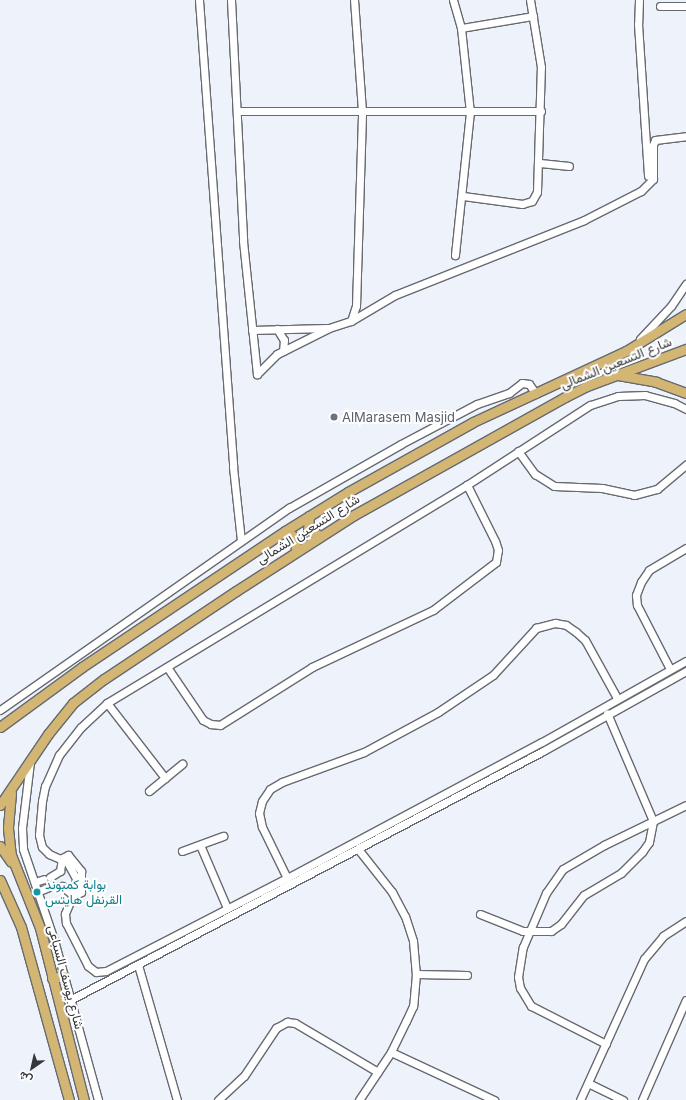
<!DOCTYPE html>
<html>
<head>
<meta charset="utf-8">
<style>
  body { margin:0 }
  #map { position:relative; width:686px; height:1100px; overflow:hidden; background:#eef3fb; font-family:Inter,Vazirmatn,sans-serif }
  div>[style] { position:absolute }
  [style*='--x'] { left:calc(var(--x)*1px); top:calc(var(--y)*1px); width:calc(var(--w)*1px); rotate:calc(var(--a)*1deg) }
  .roads { filter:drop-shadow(1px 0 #666a71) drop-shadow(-1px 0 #666a71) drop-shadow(0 1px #666a71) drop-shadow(0 -1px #666a71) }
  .minor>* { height:7px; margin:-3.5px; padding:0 3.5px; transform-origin:3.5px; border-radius:3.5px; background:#fff }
  .major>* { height:9px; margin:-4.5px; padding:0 4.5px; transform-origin:4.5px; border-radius:4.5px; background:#d4b674 }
  .dots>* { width:11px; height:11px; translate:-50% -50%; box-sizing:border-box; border:2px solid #fff; border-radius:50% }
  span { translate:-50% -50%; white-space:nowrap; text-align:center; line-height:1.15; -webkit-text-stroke:4px #fff; paint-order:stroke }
  .street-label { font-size:13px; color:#343639 }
  .worship-label { font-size:13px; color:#5b616d }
  .left { translate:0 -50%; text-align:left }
  .culture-label { font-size:13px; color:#0d838f }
  .north { position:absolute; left:12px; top:1048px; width:40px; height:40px; -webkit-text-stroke:3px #fff; paint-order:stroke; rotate:214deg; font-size:11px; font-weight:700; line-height:16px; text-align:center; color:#343639 }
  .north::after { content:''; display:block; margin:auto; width:14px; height:18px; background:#343639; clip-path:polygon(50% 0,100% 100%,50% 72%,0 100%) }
</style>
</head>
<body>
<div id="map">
  <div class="roads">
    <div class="minor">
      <i style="--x:199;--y:0;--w:468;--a:85.8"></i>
      <i style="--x:233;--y:467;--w:74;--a:83.8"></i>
      <i style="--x:231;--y:0;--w:241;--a:87.1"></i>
      <i style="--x:243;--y:241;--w:134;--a:84"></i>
      <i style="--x:453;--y:0;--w:29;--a:74"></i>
      <i style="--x:461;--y:28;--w:84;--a:83.9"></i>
      <i style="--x:470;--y:112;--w:144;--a:96"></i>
      <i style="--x:639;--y:0;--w:24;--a:92"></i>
      <i style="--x:638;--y:24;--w:152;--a:86.2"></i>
      <i style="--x:660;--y:6;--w:25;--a:0"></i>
      <i style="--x:461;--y:28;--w:73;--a:-9.5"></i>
      <i style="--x:239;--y:111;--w:302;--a:0"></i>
      <i style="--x:540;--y:163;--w:29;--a:6"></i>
      <i style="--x:463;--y:196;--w:60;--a:7.7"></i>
      <i style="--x:522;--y:204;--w:10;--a:-17"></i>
      <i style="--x:532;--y:201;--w:10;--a:-61"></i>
      <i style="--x:537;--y:192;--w:125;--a:-88.2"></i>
      <i style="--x:541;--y:67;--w:68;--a:-99.3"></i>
      <i style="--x:351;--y:321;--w:16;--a:-72"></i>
      <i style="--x:356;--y:306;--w:195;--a:-88.2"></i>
      <i style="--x:362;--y:111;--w:111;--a:-94.1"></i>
      <i style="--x:277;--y:329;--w:13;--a:58"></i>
      <i style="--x:284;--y:340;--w:11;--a:95"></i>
      <i style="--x:252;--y:330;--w:75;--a:-1.5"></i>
      <i style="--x:640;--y:339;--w:45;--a:-46.8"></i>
      <i style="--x:671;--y:306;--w:27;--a:-56"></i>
      <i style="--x:257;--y:374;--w:28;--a:-45"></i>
      <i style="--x:277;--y:354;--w:58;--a:-26.6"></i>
      <i style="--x:329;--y:328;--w:23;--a:-18"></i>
      <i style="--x:351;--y:321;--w:51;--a:-30.6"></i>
      <i style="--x:395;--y:295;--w:203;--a:-21.6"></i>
      <i style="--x:584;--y:220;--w:64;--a:-27"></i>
      <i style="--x:641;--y:191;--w:17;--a:-45"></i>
      <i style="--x:653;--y:179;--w:34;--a:-90"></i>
      <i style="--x:653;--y:145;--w:5;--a:-68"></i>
      <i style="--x:655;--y:140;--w:31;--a:-7"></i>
      <i style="--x:686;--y:409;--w:13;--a:-153"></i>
      <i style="--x:674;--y:403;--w:30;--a:-165"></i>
      <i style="--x:645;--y:395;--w:27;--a:178"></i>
      <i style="--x:618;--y:396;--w:29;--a:162"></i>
      <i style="--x:590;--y:405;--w:147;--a:147"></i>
      <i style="--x:467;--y:485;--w:421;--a:148.8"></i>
      <i style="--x:107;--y:703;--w:35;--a:137"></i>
      <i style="--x:81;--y:727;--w:36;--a:128"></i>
      <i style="--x:59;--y:755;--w:34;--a:114"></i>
      <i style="--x:45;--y:786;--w:15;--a:101"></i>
      <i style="--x:42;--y:801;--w:34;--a:95"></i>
      <i style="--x:39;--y:835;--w:12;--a:76"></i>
      <i style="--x:42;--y:847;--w:10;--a:45"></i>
      <i style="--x:49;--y:854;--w:20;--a:24"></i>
      <i style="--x:67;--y:862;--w:18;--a:61"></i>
      <i style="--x:76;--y:878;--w:12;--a:95"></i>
      <i style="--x:75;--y:890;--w:26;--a:113"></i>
      <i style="--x:65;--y:914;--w:9;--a:84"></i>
      <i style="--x:66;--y:923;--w:48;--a:62.9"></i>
      <i style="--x:88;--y:966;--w:10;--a:37"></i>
      <i style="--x:96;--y:972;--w:10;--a:-6"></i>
      <i style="--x:106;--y:971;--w:203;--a:-27.2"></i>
      <i style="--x:287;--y:878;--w:289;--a:-28.1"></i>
      <i style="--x:542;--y:742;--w:165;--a:-29.4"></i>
      <i style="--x:518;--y:451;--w:29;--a:54"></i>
      <i style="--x:535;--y:474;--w:22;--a:32"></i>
      <i style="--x:554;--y:486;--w:48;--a:2.4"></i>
      <i style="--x:602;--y:488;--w:33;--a:12"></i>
      <i style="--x:634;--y:495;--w:24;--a:-15"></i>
      <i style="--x:657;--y:489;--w:38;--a:-40"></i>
      <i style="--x:167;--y:667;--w:64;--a:55.8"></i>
      <i style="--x:203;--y:720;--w:9;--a:27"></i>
      <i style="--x:211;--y:724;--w:9;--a:6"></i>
      <i style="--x:220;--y:725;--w:109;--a:-32.2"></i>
      <i style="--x:312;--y:667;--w:134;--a:-25.2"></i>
      <i style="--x:433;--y:610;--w:79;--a:-37.3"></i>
      <i style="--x:496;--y:562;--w:12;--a:-81"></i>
      <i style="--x:498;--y:550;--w:9;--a:-108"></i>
      <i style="--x:495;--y:541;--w:63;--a:-116.6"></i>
      <i style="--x:670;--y:669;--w:72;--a:-117.3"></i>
      <i style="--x:637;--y:605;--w:10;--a:-96"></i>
      <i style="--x:636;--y:595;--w:14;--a:-69"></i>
      <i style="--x:641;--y:582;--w:14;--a:-56"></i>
      <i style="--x:649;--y:570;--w:43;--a:-30.7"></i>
      <i style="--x:107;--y:703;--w:95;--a:52.3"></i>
      <i style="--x:0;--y:710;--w:353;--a:-35"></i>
      <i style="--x:289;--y:508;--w:129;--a:-29.7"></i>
      <i style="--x:401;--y:444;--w:86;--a:-27.8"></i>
      <i style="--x:477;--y:404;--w:34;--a:-19"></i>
      <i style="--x:509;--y:393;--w:16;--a:-38"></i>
      <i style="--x:522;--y:383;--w:7;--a:8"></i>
      <i style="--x:529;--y:384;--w:12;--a:55"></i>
      <i style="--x:30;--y:762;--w:66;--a:96.9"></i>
      <i style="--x:22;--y:828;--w:21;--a:87"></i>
      <i style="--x:23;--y:849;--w:96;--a:71.2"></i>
      <i style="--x:54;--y:940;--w:166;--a:74.6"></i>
      <i style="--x:149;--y:791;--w:43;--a:-39.3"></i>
      <i style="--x:200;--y:845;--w:69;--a:66.8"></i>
      <i style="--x:358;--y:849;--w:55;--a:51.7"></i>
      <i style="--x:392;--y:892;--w:27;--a:62"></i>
      <i style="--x:405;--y:916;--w:26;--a:72"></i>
      <i style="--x:413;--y:941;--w:33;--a:85"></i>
      <i style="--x:416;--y:974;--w:32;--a:95"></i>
      <i style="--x:413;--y:1006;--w:17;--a:115"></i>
      <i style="--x:406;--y:1021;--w:34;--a:116"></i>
      <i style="--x:391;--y:1052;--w:58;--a:123.7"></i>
      <i style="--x:182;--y:851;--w:44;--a:-20.1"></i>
      <i style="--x:62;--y:858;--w:7;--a:-27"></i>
      <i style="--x:68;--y:855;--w:21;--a:51"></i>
      <i style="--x:81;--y:871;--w:21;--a:90"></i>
      <i style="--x:81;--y:892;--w:8;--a:150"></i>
      <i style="--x:50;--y:877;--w:12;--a:-31"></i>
      <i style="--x:60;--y:871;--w:13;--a:-81"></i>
      <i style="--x:287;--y:878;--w:57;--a:-116.1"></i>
      <i style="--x:262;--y:827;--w:14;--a:-102"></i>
      <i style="--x:259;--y:813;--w:12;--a:-76"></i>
      <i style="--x:262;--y:801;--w:14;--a:-56"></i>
      <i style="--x:270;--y:789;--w:14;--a:-30"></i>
      <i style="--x:282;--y:782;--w:87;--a:-20.1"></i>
      <i style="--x:364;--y:752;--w:84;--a:-28.4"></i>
      <i style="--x:438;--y:712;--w:66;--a:-33.9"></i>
      <i style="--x:493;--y:675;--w:64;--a:-47.5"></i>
      <i style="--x:536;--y:628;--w:20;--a:-15"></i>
      <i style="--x:555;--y:623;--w:11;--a:10"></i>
      <i style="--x:566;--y:625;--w:12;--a:35"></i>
      <i style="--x:576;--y:632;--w:12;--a:42"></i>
      <i style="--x:585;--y:640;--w:66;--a:61.1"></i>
      <i style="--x:35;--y:882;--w:9;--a:-18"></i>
      <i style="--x:53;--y:886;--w:9;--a:0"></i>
      <i style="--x:62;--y:886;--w:16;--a:40"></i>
      <i style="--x:39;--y:891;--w:9;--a:-21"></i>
      <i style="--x:480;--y:914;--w:46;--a:21.6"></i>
      <i style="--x:523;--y:931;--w:28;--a:0"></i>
      <i style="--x:551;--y:931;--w:12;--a:-35"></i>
      <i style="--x:561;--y:924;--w:37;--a:-52"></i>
      <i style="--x:584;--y:895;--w:43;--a:-30.7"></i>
      <i style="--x:621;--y:873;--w:30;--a:-45"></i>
      <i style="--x:642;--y:852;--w:12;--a:-55"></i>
      <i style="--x:649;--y:842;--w:21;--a:-79"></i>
      <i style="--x:653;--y:821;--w:117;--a:-113.1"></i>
      <i style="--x:138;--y:965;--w:141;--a:73.9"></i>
      <i style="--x:416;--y:974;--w:51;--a:1.1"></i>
      <i style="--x:70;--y:1000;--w:535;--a:-27.76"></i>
      <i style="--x:543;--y:751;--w:164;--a:-29.2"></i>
      <i style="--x:606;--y:1044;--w:84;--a:-153.1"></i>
      <i style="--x:531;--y:1006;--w:21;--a:-121"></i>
      <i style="--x:520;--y:988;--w:11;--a:-100"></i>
      <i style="--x:518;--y:977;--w:30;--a:-81"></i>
      <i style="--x:523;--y:947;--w:59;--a:-66.9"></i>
      <i style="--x:546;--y:893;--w:29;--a:-55"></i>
      <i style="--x:563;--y:869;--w:48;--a:-30.3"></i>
      <i style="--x:604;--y:845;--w:91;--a:-26"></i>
      <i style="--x:391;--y:1052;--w:114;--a:25"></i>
      <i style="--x:588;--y:1083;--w:39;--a:26"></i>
      <i style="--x:218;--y:1100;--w:35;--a:-43"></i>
      <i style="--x:244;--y:1076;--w:58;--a:-56.3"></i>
      <i style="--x:276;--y:1028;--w:13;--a:-29"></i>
      <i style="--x:287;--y:1022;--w:8;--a:7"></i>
      <i style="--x:295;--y:1023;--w:96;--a:30.6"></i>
      <i style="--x:580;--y:1100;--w:155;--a:-65.6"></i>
      <i style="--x:644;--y:959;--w:30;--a:-50"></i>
      <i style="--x:663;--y:936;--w:27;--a:-33"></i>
      <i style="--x:642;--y:1100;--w:109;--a:-66.3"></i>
    </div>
    <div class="major">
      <i style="--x:618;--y:375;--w:39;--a:10"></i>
      <i style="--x:656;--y:382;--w:32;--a:20"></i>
      <i style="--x:309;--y:516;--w:13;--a:94"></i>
      <i style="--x:308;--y:529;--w:14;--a:30"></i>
      <i style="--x:285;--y:531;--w:12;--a:31"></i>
      <i style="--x:295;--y:537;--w:14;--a:86"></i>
      <i style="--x:0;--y:727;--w:102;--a:-36.2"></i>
      <i style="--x:82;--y:667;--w:244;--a:-33.8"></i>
      <i style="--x:285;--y:531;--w:74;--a:-31.8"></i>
      <i style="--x:348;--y:492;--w:143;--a:-29.2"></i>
      <i style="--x:473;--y:422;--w:169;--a:-24.9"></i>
      <i style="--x:626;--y:351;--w:70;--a:-31.7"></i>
      <i style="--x:11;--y:793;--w:35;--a:95"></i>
      <i style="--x:8;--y:828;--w:27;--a:84"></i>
      <i style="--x:11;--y:855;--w:79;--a:68.3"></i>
      <i style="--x:40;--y:928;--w:178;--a:75.7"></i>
      <i style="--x:0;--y:805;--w:86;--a:-55.9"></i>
      <i style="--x:48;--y:734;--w:40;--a:-51"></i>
      <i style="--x:73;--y:703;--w:39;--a:-38"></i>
      <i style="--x:104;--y:679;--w:159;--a:-33.7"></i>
      <i style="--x:236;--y:591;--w:140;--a:-32.8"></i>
      <i style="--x:354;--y:515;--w:242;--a:-29.2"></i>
      <i style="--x:565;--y:397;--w:25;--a:-27"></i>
      <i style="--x:587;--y:386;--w:106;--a:-20.5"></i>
      <i style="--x:0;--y:846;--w:19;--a:55"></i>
      <i style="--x:0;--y:880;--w:51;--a:65.9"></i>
      <i style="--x:21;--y:927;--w:180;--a:74.5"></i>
      <i style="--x:52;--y:978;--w:12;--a:-9"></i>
    </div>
  </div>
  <div class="dots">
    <i style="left:334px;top:417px;background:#6b7280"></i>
    <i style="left:37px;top:892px;background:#0f9aa8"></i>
  </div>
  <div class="street-label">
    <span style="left:616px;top:363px;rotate:-22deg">شارع التسعين الشمالى</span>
    <span style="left:308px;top:529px;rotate:-32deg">شارع التسعين الشمالى</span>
    <span style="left:66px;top:977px;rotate:75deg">شارع يوسف السباعى</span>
  </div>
  <div class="worship-label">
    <span class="left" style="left:342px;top:417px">AlMarasem Masjid</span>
  </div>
  <div class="culture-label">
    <span class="left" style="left:45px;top:892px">بوابة كمبوند<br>القرنفل هايتس</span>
  </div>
  <div class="north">ش</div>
</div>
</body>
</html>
